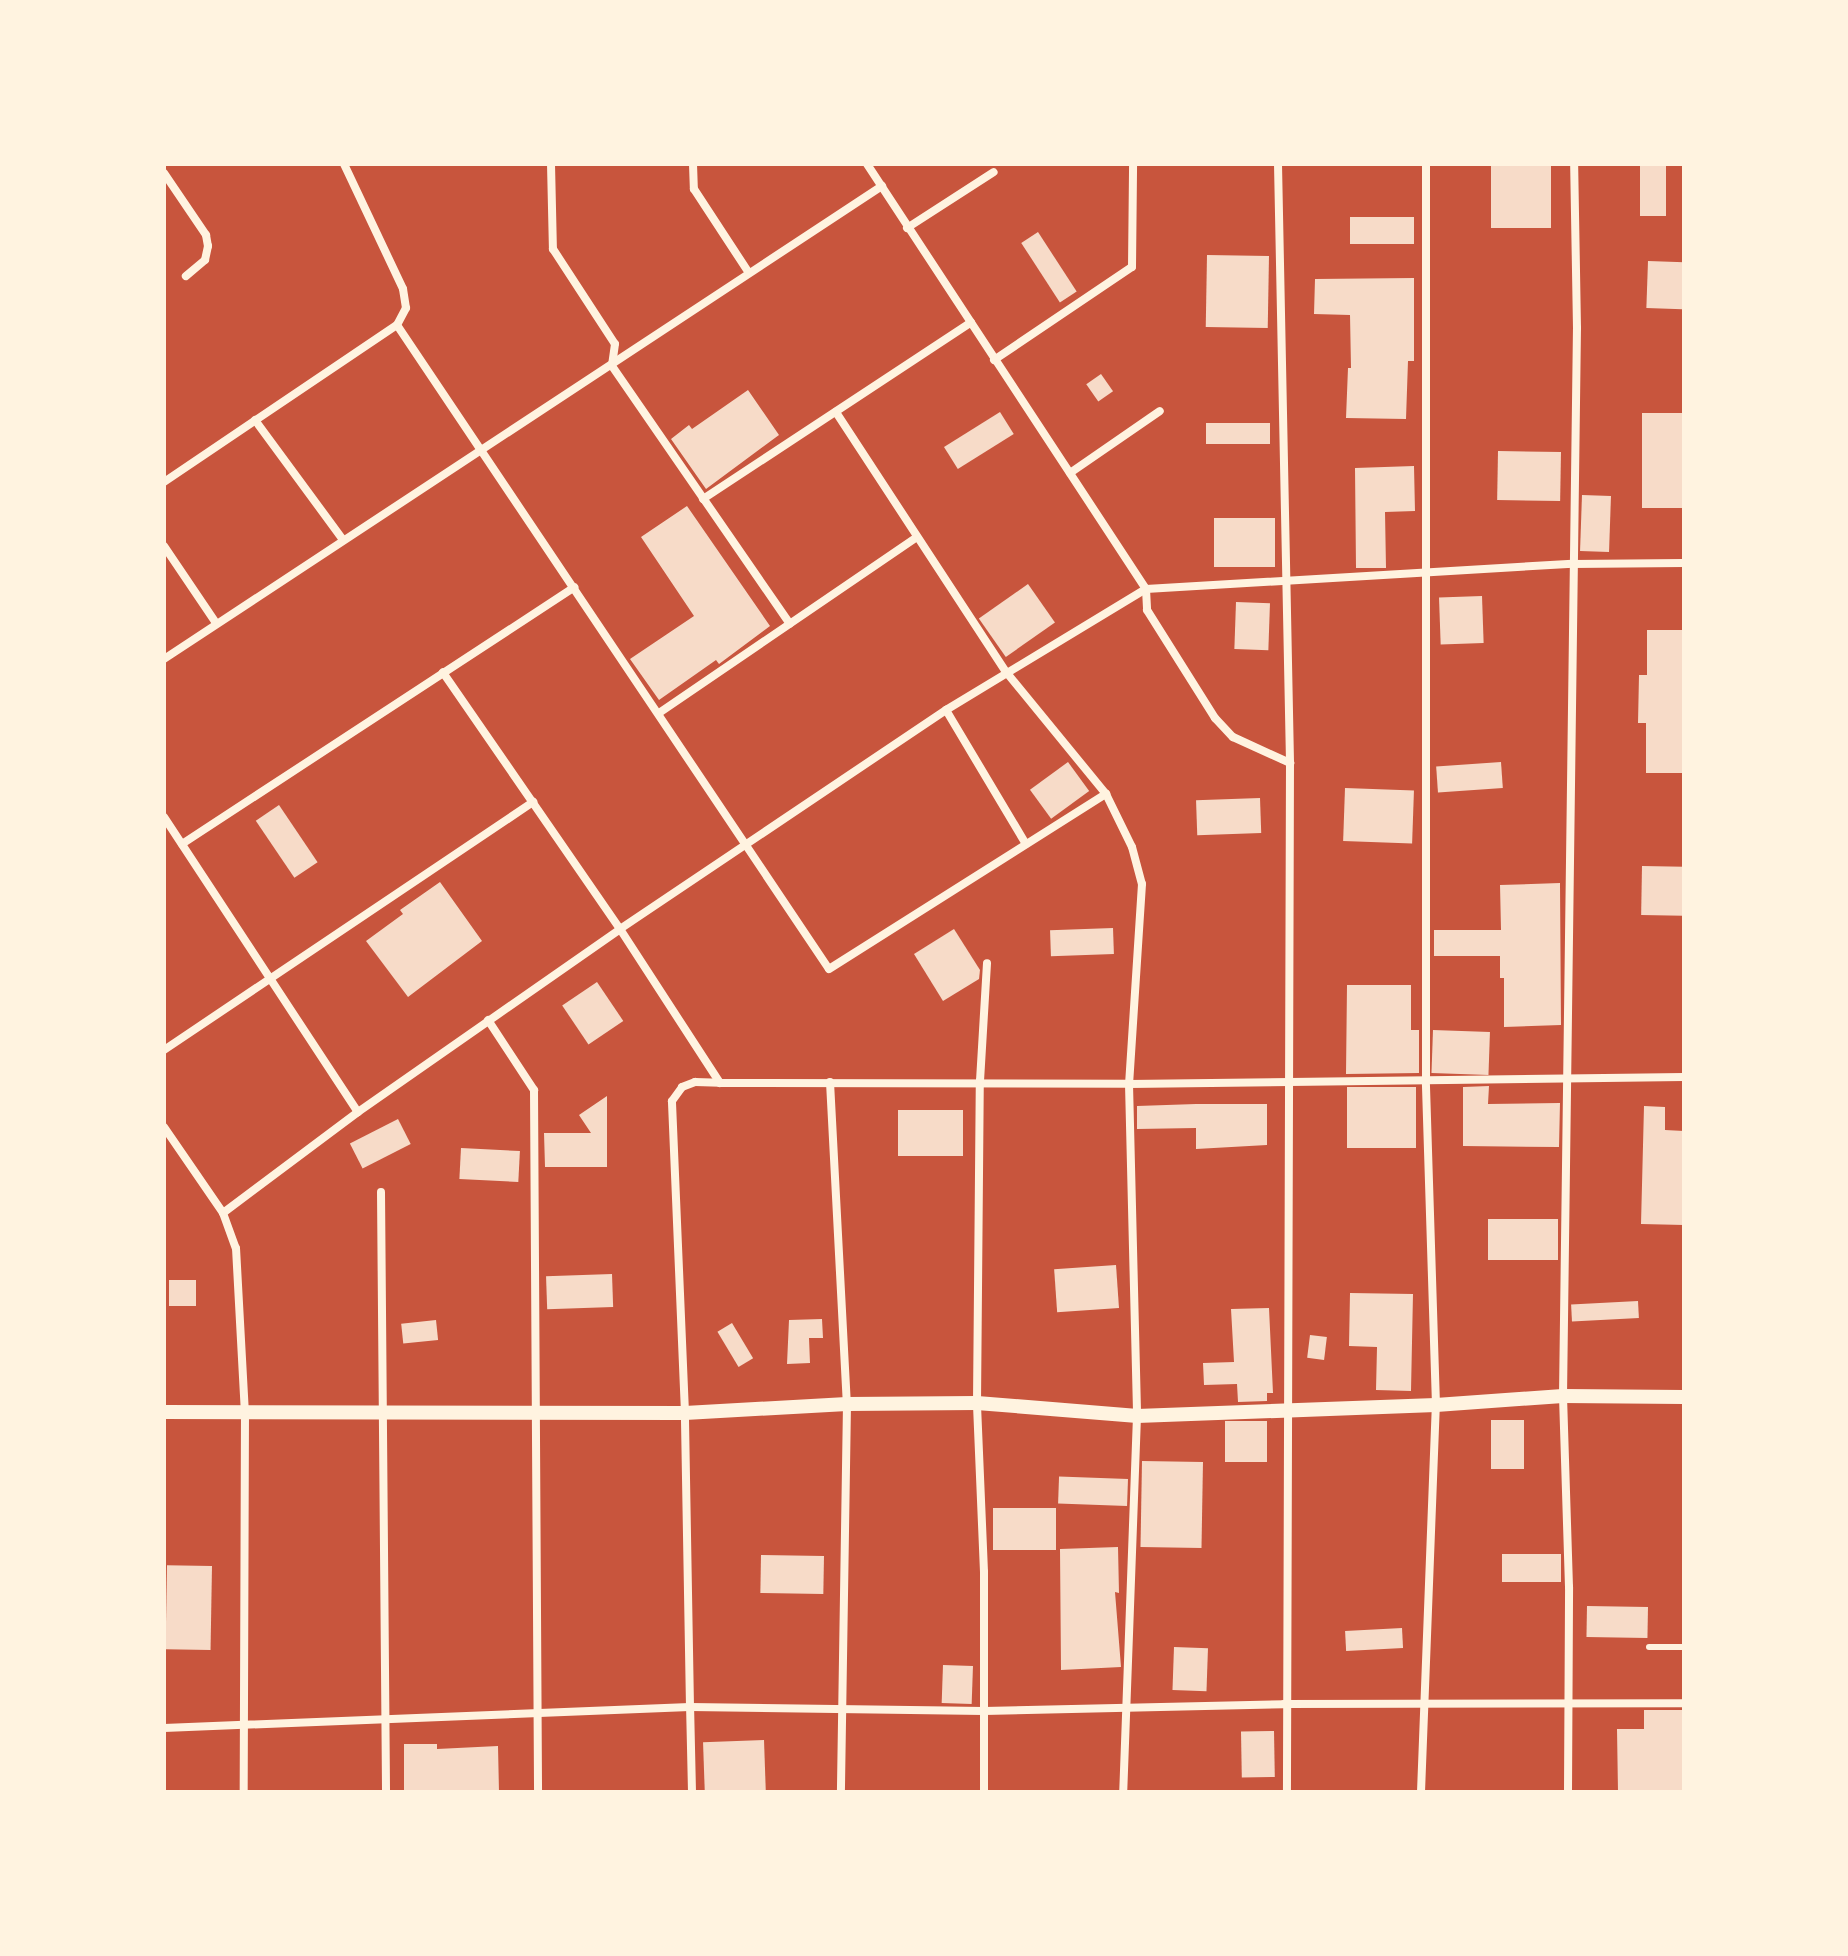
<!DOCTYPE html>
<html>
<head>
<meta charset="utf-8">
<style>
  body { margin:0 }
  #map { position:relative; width:1848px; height:1956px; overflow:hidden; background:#c8553d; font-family:Arial,sans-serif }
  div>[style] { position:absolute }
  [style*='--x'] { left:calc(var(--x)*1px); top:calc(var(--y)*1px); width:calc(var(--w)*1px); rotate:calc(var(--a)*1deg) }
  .building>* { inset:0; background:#f7dbc8; transform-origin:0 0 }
  .service>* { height:6px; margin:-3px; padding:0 3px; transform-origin:3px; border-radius:3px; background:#fff3e0 }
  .minor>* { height:8px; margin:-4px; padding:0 4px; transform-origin:4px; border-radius:4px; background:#fff3e0 }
  .tertiary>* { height:14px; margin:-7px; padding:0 7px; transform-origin:7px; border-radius:7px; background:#fff3e0 }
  span { translate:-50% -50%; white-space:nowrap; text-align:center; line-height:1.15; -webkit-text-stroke:7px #fff3e0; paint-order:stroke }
  .frame { position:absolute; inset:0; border:166px solid #fff3e0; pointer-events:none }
</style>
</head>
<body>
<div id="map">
  <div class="building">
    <i style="left:1491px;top:164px;width:60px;height:64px"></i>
    <i style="left:1640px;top:166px;width:26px;height:50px"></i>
    <i style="left:1414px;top:217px;width:27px;height:64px;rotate:90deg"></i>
    <i style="left:1038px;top:232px;width:71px;height:20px;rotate:57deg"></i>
    <i style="left:1207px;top:255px;width:62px;height:72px;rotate:1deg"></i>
    <i style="left:1648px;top:261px;width:36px;height:47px;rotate:2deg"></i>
    <i style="clip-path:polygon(1414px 278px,1414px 361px,1408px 361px,1406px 419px,1346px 418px,1348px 368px,1351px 368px,1350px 315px,1314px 314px,1315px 279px)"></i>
    <i style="left:1101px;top:374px;width:21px;height:18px;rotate:55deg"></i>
    <i style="clip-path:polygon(748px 390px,779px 435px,706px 489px,671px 439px,689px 425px,692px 429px)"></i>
    <i style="left:1000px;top:412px;width:26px;height:66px;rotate:58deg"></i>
    <i style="left:1642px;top:413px;width:42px;height:95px"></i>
    <i style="left:1206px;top:423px;width:64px;height:21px"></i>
    <i style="left:1498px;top:451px;width:63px;height:49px;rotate:1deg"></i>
    <i style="clip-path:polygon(1414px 466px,1415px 511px,1385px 512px,1386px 568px,1356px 568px,1355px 468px)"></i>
    <i style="left:1582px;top:495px;width:29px;height:56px;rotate:2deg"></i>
    <i style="clip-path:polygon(687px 506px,770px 626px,719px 664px,716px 660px,659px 700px,630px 659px,694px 616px,641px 537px)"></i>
    <i style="left:1214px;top:518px;width:61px;height:49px"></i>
    <i style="left:1028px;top:584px;width:47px;height:60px;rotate:55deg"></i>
    <i style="left:1482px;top:596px;width:47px;height:43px;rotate:88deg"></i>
    <i style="left:1236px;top:602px;width:34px;height:47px;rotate:2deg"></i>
    <i style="clip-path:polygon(1647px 630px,1684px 630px,1684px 773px,1646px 773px,1646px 723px,1638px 723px,1639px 675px,1647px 675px)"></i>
    <i style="left:1068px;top:762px;width:36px;height:47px;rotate:54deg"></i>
    <i style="left:1501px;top:762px;width:26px;height:65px;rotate:86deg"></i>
    <i style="left:1345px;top:788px;width:69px;height:53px;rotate:2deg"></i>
    <i style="left:1260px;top:798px;width:35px;height:64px;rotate:88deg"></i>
    <i style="left:279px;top:805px;width:69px;height:28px;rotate:56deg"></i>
    <i style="left:1642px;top:866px;width:42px;height:49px;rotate:1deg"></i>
    <i style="clip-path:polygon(440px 882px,482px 941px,408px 997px,366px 941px,403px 914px,400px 910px)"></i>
    <i style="clip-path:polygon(1560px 883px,1561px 1025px,1504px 1027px,1504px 978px,1500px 978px,1500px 956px,1434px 956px,1434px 930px,1501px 930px,1500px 885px)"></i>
    <i style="left:1113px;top:928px;width:26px;height:63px;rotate:88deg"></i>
    <i style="clip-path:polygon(954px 929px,980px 970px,979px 979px,943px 1001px,914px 954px)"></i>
    <i style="left:597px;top:982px;width:47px;height:42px;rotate:56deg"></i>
    <i style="clip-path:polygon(1347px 985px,1411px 985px,1411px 1030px,1419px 1030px,1419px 1073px,1346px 1074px)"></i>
    <i style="left:1433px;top:1030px;width:57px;height:43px;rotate:2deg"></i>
    <i style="clip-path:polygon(1489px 1086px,1488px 1104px,1560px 1103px,1559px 1147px,1463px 1146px,1463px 1087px)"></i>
    <i style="left:1416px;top:1087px;width:61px;height:69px;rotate:90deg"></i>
    <i style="clip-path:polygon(607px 1096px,607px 1167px,545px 1167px,544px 1133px,591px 1133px,579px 1115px)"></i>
    <i style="clip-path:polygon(1196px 1104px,1267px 1104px,1267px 1145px,1196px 1149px,1196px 1128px,1137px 1129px,1137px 1106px)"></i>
    <i style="clip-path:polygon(1644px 1106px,1665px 1107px,1665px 1130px,1684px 1131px,1684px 1225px,1641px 1224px)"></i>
    <i style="left:898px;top:1110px;width:65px;height:46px"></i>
    <i style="left:398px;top:1119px;width:28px;height:54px;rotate:63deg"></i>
    <i style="left:461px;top:1148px;width:59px;height:31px;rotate:3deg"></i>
    <i style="left:1488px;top:1219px;width:70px;height:41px"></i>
    <i style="left:1116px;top:1265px;width:43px;height:62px;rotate:86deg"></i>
    <i style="left:612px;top:1274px;width:33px;height:66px;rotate:88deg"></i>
    <i style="left:169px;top:1280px;width:27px;height:26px"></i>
    <i style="clip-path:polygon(1350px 1293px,1413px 1294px,1411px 1391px,1376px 1390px,1377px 1347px,1349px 1346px)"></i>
    <i style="left:1638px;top:1301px;width:17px;height:67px;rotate:87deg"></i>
    <i style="clip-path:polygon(1269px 1308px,1273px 1393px,1267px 1393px,1267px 1401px,1238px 1402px,1237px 1384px,1204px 1385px,1203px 1363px,1234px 1362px,1231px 1309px)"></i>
    <i style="clip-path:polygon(822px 1319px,823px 1338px,809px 1338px,810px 1363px,787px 1364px,789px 1320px)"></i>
    <i style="left:436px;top:1320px;width:20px;height:35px;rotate:84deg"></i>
    <i style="left:732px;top:1323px;width:41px;height:17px;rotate:59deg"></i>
    <i style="left:1310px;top:1335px;width:17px;height:23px;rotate:7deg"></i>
    <i style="left:1491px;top:1420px;width:33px;height:49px"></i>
    <i style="left:1267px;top:1421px;width:41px;height:42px;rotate:90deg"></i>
    <i style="left:1142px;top:1461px;width:61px;height:86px;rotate:1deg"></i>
    <i style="left:1128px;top:1479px;width:27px;height:69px;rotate:92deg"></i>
    <i style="left:993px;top:1508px;width:63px;height:42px"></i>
    <i style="clip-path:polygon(1118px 1547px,1119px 1593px,1115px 1592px,1121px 1667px,1061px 1670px,1060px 1549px)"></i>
    <i style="left:1502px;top:1554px;width:59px;height:28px"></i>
    <i style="left:761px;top:1555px;width:63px;height:38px;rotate:1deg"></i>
    <i style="left:212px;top:1566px;width:84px;height:45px;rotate:91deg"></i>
    <i style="left:1587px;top:1606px;width:61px;height:31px;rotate:1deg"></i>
    <i style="left:1402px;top:1628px;width:20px;height:57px;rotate:87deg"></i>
    <i style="left:1174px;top:1647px;width:34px;height:43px;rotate:2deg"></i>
    <i style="left:943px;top:1665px;width:30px;height:38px;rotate:2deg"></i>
    <i style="clip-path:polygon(1644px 1710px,1684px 1710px,1684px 1792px,1618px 1792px,1617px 1729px,1644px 1729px)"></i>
    <i style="left:1274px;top:1731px;width:46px;height:33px;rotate:89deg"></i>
    <i style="left:764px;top:1740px;width:52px;height:61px;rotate:88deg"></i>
    <i style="clip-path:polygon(404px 1744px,437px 1744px,437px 1749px,498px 1746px,499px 1792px,404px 1791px)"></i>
  </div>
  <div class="service">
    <i style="--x:1649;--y:1647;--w:35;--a:0"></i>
  </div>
  <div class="minor">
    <i style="--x:344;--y:164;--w:138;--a:64.7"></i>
    <i style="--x:403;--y:289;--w:19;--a:81"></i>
    <i style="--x:406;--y:308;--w:19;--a:118"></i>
    <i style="--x:397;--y:325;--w:775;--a:56.15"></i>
    <i style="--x:829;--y:969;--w:328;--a:-32.3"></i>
    <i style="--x:1106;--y:794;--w:158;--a:-129.3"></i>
    <i style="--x:1006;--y:672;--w:311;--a:-123.2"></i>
    <i style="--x:551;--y:164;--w:85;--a:88.7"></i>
    <i style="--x:553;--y:249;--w:113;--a:56.9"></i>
    <i style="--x:615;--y:344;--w:22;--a:98"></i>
    <i style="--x:612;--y:366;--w:313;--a:55.4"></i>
    <i style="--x:693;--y:164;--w:25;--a:88"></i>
    <i style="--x:694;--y:189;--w:100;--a:56.8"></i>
    <i style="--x:867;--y:164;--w:508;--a:56.72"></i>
    <i style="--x:1146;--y:589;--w:21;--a:87"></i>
    <i style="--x:1147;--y:610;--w:128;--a:57.8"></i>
    <i style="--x:1215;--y:718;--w:26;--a:47"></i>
    <i style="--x:1233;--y:737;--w:63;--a:24.5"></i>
    <i style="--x:1278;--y:164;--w:599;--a:88.85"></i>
    <i style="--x:1290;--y:763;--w:1029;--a:90.17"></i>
    <i style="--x:164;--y:173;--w:75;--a:55.9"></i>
    <i style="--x:206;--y:235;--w:11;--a:80"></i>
    <i style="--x:208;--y:246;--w:14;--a:102"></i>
    <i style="--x:205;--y:260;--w:25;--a:140"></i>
    <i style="--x:907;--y:228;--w:103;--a:-32.8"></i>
    <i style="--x:994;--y:360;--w:166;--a:-34"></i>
    <i style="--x:1132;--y:267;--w:103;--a:-89.4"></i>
    <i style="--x:255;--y:420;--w:149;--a:53.7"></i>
    <i style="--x:1070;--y:473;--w:109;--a:-34.6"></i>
    <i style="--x:164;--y:482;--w:281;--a:-34"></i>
    <i style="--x:703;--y:499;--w:321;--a:-33.4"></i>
    <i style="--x:164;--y:546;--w:93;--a:56"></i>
    <i style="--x:164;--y:659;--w:860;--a:-33.38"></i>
    <i style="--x:946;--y:710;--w:156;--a:59.2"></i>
    <i style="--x:659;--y:713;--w:311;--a:-34.3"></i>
    <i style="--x:1106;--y:794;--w:59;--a:63.9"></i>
    <i style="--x:1132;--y:847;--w:38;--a:75"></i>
    <i style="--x:1142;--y:884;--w:200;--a:93.7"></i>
    <i style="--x:1129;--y:1084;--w:332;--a:88.6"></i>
    <i style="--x:1137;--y:1416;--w:376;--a:92.1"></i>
    <i style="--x:164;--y:817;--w:353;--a:56.7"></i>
    <i style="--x:182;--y:844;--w:469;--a:-33.2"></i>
    <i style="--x:488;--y:1020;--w:84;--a:56.7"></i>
    <i style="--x:534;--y:1090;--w:702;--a:89.67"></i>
    <i style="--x:164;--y:1050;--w:445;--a:-33.9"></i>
    <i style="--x:830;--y:1082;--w:322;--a:87"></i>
    <i style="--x:847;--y:1404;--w:388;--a:90.9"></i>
    <i style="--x:720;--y:1083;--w:409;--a:0.1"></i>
    <i style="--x:1129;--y:1084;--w:555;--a:-0.72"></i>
    <i style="--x:164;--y:1127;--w:104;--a:55.5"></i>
    <i style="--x:223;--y:1213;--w:37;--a:70"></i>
    <i style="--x:236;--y:1248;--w:164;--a:86.9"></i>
    <i style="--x:245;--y:1412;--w:380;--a:90.2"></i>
    <i style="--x:381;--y:1192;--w:600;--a:89.52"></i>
    <i style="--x:223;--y:1213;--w:169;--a:-36.8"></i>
    <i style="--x:358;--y:1112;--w:320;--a:-34.9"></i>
    <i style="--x:620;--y:929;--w:393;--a:-33.9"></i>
    <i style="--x:946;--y:710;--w:234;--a:-31.2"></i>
    <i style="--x:1146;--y:589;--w:427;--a:-3.4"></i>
    <i style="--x:1572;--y:564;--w:112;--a:-0.5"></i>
    <i style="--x:164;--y:1728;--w:526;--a:-2.29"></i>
    <i style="--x:690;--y:1707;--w:294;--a:-91"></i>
    <i style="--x:685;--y:1413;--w:312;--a:-92.4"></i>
    <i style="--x:672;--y:1101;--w:17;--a:-54"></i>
    <i style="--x:682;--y:1087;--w:14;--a:-21"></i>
    <i style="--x:695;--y:1082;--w:25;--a:2"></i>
    <i style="--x:720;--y:1083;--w:184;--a:-123"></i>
    <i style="--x:620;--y:929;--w:312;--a:-124.6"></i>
    <i style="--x:692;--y:1792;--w:85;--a:-91.3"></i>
    <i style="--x:690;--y:1707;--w:294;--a:0.8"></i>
    <i style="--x:984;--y:1711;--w:300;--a:-1.3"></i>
    <i style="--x:1284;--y:1704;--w:400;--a:-0.1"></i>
    <i style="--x:984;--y:1792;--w:220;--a:-90"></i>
    <i style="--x:984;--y:1572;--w:169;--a:-92.4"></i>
    <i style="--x:977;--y:1403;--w:322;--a:-89.5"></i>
    <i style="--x:980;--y:1081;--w:118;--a:-86.6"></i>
    <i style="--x:1421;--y:1792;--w:387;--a:-87.8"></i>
    <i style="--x:1436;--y:1405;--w:326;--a:-91.8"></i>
    <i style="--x:1426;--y:1079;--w:915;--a:-90"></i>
    <i style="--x:1568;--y:1792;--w:205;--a:-89.7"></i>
    <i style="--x:1569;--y:1587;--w:191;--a:-91.8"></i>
    <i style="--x:1563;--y:1396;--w:1068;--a:-89.25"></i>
    <i style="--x:1577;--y:328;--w:164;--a:-91"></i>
  </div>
  <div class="tertiary">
    <i style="--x:164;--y:1412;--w:521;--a:0.11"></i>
    <i style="--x:685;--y:1413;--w:162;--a:-3.2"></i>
    <i style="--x:847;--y:1404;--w:130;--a:-0.4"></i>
    <i style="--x:977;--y:1403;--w:161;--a:4.6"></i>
    <i style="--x:1137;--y:1416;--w:299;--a:-2.1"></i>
    <i style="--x:1436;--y:1405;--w:127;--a:-4.1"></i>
    <i style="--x:1563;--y:1396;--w:121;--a:0.5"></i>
  </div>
  <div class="frame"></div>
</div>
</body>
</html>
